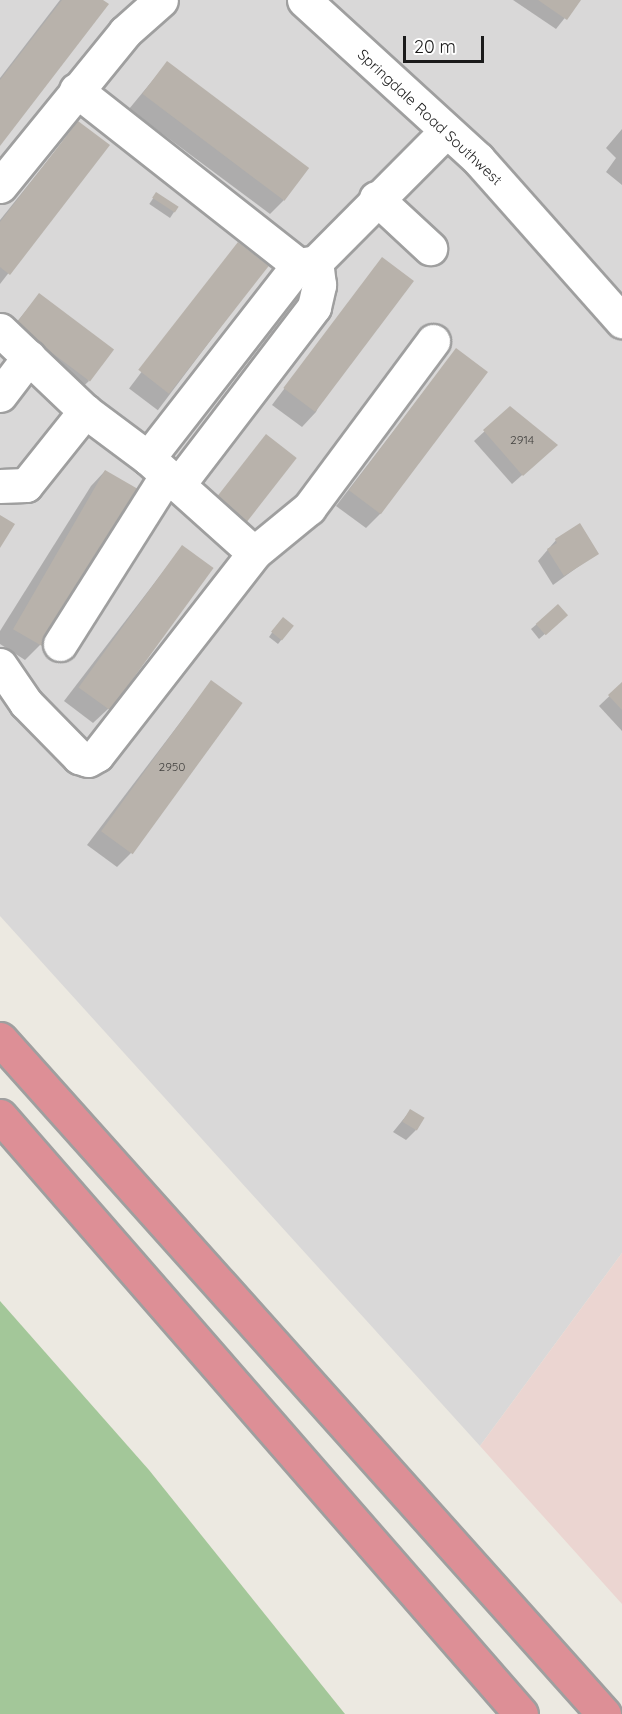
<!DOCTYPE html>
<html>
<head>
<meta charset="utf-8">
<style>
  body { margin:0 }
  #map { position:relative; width:622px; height:1714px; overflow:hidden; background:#ece9e1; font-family:Quicksand,sans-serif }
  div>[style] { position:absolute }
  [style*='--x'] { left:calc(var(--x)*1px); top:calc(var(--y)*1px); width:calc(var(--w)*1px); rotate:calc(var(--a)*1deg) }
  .residential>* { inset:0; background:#d9d8d8 }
  .commercial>* { inset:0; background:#ebd5d1 }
  .forest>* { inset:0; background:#a3c799 }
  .shadow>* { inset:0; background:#0003; transform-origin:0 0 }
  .building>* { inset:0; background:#b8b2ab; transform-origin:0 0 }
  .roads { filter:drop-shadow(2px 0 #9f9f9f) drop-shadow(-2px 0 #9f9f9f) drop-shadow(0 2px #9f9f9f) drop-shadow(0 -2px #9f9f9f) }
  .minor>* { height:33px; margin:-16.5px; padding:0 16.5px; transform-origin:16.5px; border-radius:16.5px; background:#fff }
  .highway>* { height:33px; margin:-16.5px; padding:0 16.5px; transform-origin:16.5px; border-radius:16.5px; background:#dd8f96 }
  span { translate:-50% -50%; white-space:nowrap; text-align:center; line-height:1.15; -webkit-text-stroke:4.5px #fff; paint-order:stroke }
  .number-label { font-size:12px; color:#42413f }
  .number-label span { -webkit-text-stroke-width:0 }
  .street-label { font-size:15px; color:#1b1b1b }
  .scale { position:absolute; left:403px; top:36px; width:81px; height:27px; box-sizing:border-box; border:3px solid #1b1b1b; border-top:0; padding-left:8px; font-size:18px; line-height:21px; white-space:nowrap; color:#1b1b1b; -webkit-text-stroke:4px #fff; paint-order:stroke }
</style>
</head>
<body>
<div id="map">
  <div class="residential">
    <i style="clip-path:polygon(0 0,622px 0,622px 1253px,480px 1446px,0 916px)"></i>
  </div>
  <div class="commercial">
    <i style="clip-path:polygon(622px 1253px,622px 1604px,480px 1446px)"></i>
  </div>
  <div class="forest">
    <i style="clip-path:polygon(0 1301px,149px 1470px,345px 1714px,0 1714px)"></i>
  </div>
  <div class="shadow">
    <i style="clip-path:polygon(60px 0,101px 0,0 143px,0 78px)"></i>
    <i style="clip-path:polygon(513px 0,579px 0,556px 29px)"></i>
    <i style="clip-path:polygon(167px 63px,284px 200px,270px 214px,129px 109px)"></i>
    <i style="clip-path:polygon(78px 123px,108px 145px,0 284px,0 220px)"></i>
    <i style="clip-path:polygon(622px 129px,622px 185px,606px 172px,616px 158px,606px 148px)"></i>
    <i style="left:156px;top:194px;width:25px;height:12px;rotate:34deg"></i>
    <i style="left:238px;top:244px;width:36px;height:181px;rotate:37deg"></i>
    <i style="clip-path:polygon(382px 259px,316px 412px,302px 427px,272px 405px)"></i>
    <i style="clip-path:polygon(39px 295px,89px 381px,74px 395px,2px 340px)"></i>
    <i style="clip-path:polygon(456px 350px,380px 514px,366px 528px,336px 506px)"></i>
    <i style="clip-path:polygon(510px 408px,556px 445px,512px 484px,474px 441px)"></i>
    <i style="clip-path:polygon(105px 471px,137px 491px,40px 645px,25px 660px,0 644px,0 631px,91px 486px)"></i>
    <i style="clip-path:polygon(556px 540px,597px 553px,553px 585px,538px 561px)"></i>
    <i style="clip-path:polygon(182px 547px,108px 709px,93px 723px,64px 701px)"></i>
    <i style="clip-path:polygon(558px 606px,561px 620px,539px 639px,531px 629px)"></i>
    <i style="clip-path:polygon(278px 624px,282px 639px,278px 644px,269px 637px)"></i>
    <i style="clip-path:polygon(211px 682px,131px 853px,117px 867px,87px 845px)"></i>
    <i style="clip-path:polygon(622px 684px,622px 731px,599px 706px)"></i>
    <i style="clip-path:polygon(410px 1111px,416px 1130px,406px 1140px,393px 1132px)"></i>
  </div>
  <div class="building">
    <i style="clip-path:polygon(62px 0,103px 0,109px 4px,0 146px,0 80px)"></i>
    <i style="clip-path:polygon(538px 0,581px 0,567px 20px)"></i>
    <i style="left:167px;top:61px;width:178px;height:41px;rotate:37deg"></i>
    <i style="clip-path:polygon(78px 121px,110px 145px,10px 275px,0 267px,0 222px)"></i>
    <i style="left:156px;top:192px;width:27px;height:7px;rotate:33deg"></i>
    <i style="left:238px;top:242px;width:39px;height:162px;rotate:38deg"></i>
    <i style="left:382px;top:257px;width:40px;height:164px;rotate:37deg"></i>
    <i style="left:39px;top:293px;width:94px;height:40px;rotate:37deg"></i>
    <i style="left:456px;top:348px;width:40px;height:178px;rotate:37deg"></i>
    <i style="clip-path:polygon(510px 406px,558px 445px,523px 476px,483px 430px)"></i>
    <i style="left:266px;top:434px;width:39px;height:85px;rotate:38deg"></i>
    <i style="left:105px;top:470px;width:39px;height:184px;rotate:30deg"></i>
    <i style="clip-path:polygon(0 515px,15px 524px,0 548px)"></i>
    <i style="clip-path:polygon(580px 523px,599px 554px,564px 576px,547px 549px,557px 543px,555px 539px)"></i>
    <i style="left:182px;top:545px;width:39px;height:176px;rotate:36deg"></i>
    <i style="left:558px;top:604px;width:15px;height:30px;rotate:48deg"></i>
    <i style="left:283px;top:617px;width:14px;height:19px;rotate:39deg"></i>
    <i style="left:211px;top:680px;width:39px;height:187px;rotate:36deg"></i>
    <i style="clip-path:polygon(622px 682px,622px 710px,608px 695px)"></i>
    <i style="left:410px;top:1109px;width:17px;height:15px;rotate:31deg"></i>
  </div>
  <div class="roads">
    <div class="minor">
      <i style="--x:304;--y:0;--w:236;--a:42.4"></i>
      <i style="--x:478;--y:159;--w:217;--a:48.4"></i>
      <i style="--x:76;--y:90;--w:283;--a:38.2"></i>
      <i style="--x:0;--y:186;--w:198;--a:-50.9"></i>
      <i style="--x:125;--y:32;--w:48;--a:-41.6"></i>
      <i style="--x:376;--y:198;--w:74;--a:42.8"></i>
      <i style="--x:0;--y:330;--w:117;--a:43.6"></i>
      <i style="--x:85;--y:411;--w:79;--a:36.7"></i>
      <i style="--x:148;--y:458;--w:142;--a:41.9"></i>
      <i style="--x:0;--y:395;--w:48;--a:-52.7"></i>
      <i style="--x:148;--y:458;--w:244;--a:-52.1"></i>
      <i style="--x:298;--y:265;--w:18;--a:-9"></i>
      <i style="--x:316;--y:262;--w:185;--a:-45.2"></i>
      <i style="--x:178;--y:485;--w:224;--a:-52.6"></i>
      <i style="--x:314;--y:307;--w:23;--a:-77"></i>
      <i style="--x:319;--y:285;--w:23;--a:-97"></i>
      <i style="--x:0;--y:486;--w:26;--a:-2"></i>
      <i style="--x:26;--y:485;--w:95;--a:-51.4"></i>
      <i style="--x:60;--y:644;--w:200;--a:-57.7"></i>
      <i style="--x:0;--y:665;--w:46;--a:55.6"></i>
      <i style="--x:26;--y:703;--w:76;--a:45.5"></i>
      <i style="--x:79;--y:757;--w:9;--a:18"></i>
      <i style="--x:88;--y:760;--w:10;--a:-29"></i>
      <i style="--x:97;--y:755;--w:256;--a:-52.1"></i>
      <i style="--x:254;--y:553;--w:71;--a:-39.3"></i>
      <i style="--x:309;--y:508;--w:208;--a:-53.4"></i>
    </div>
    <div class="highway">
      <i style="--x:0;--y:1039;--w:906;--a:48.18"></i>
      <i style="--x:0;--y:1116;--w:793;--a:48.94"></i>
    </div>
  </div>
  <div class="number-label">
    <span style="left:522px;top:440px">2914</span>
    <span style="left:172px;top:767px">2950</span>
  </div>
  <div class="street-label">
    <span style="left:430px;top:117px;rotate:43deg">Springdale Road Southwest</span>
  </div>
  <div class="scale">20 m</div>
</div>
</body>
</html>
